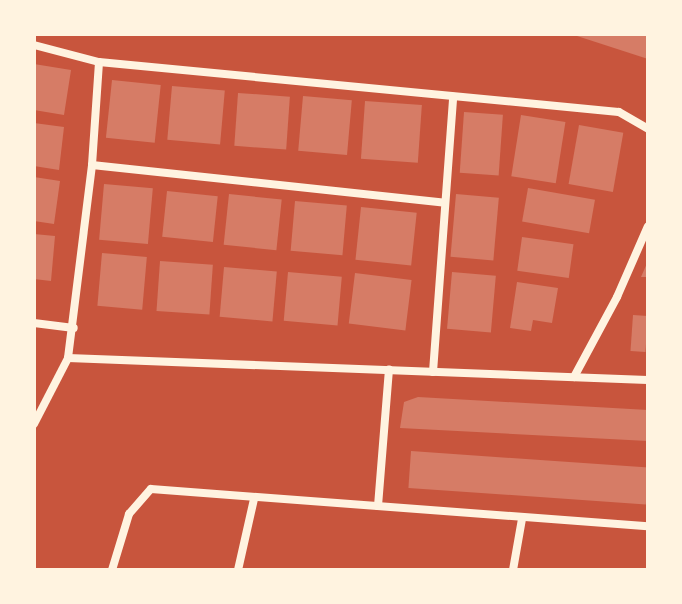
<!DOCTYPE html>
<html>
<head>
<meta charset="utf-8">
<style>
  body { margin:0 }
  #map { position:relative; width:682px; height:604px; overflow:hidden; background:#c8553d; font-family:"Space Grotesk",sans-serif }
  div>[style] { position:absolute }
  [style*='--x'] { left:calc(var(--x)*1px); top:calc(var(--y)*1px); width:calc(var(--w)*1px); rotate:calc(var(--a)*1deg) }
  .building>* { inset:0; background:#d67c66; transform-origin:0 0 }
  .minor>* { height:8px; margin:-4px; padding:0 4px; transform-origin:4px; border-radius:4px; background:#fff3e0 }
  span { translate:-50% -50%; white-space:nowrap; text-align:center; line-height:1.15; -webkit-text-stroke:8px #fff3e0; paint-order:stroke }
  .frame { position:absolute; inset:0; border:36px solid #fff3e0; pointer-events:none }
</style>
</head>
<body>
<div id="map">
  <div class="building">
    <i style="clip-path:polygon(645px 34px,648px 35px,648px 59px,574px 35px)"></i>
    <i style="clip-path:polygon(34px 64px,71px 70px,64px 115px,34px 110px)"></i>
    <i style="left:112px;top:80px;width:49px;height:58px;rotate:6deg"></i>
    <i style="left:172px;top:86px;width:53px;height:54px;rotate:5deg"></i>
    <i style="left:238px;top:93px;width:52px;height:53px;rotate:4deg"></i>
    <i style="left:303px;top:96px;width:49px;height:55px;rotate:5deg"></i>
    <i style="left:365px;top:101px;width:57px;height:58px;rotate:4deg"></i>
    <i style="left:464px;top:112px;width:39px;height:61px;rotate:4deg"></i>
    <i style="left:521px;top:115px;width:45px;height:62px;rotate:9deg"></i>
    <i style="clip-path:polygon(34px 123px,64px 127px,59px 170px,34px 166px)"></i>
    <i style="left:579px;top:125px;width:45px;height:60px;rotate:10deg"></i>
    <i style="clip-path:polygon(34px 177px,60px 181px,54px 224px,34px 221px)"></i>
    <i style="left:104px;top:184px;width:49px;height:56px;rotate:5deg"></i>
    <i style="left:528px;top:188px;width:68px;height:34px;rotate:10deg"></i>
    <i style="left:167px;top:191px;width:51px;height:46px;rotate:6deg"></i>
    <i style="left:229px;top:194px;width:53px;height:51px;rotate:6deg"></i>
    <i style="left:456px;top:194px;width:43px;height:63px;rotate:5deg"></i>
    <i style="left:295px;top:201px;width:52px;height:50px;rotate:5deg"></i>
    <i style="left:361px;top:207px;width:56px;height:53px;rotate:6deg"></i>
    <i style="clip-path:polygon(34px 234px,55px 236px,51px 281px,34px 279px)"></i>
    <i style="left:522px;top:237px;width:52px;height:34px;rotate:8deg"></i>
    <i style="left:102px;top:253px;width:45px;height:53px;rotate:5deg"></i>
    <i style="left:160px;top:261px;width:53px;height:50px;rotate:4deg"></i>
    <i style="clip-path:polygon(648px 261px,648px 277px,641px 277px)"></i>
    <i style="left:224px;top:267px;width:53px;height:50px;rotate:5deg"></i>
    <i style="left:288px;top:272px;width:54px;height:49px;rotate:5deg"></i>
    <i style="left:452px;top:272px;width:44px;height:57px;rotate:5deg"></i>
    <i style="left:355px;top:273px;width:57px;height:51px;rotate:7deg"></i>
    <i style="clip-path:polygon(517px 282px,558px 288px,552px 323px,533px 320px,531px 331px,510px 328px)"></i>
    <i style="left:633px;top:315px;width:15px;height:36px;rotate:4deg"></i>
    <i style="clip-path:polygon(418px 397px,648px 410px,648px 441px,400px 428px,404px 402px)"></i>
    <i style="left:411px;top:451px;width:238px;height:37px;rotate:4deg"></i>
  </div>
  <div class="minor">
    <i style="--x:34;--y:45;--w:67;--a:14.7"></i>
    <i style="--x:99;--y:62;--w:522;--a:5.49"></i>
    <i style="--x:619;--y:112;--w:34;--a:30"></i>
    <i style="--x:92;--y:165;--w:355;--a:6.1"></i>
    <i style="--x:34;--y:323;--w:40;--a:7.1"></i>
    <i style="--x:68;--y:358;--w:194;--a:-82.9"></i>
    <i style="--x:92;--y:165;--w:103;--a:-86.1"></i>
    <i style="--x:433;--y:372;--w:276;--a:-85.8"></i>
    <i style="--x:574;--y:377;--w:91;--a:-61.7"></i>
    <i style="--x:617;--y:297;--w:77;--a:-66.4"></i>
    <i style="--x:34;--y:424;--w:74;--a:-62.7"></i>
    <i style="--x:68;--y:358;--w:580;--a:2.17"></i>
    <i style="--x:378;--y:506;--w:137;--a:-85.4"></i>
    <i style="--x:112;--y:570;--w:59;--a:-73.1"></i>
    <i style="--x:129;--y:514;--w:33;--a:-49"></i>
    <i style="--x:151;--y:489;--w:498;--a:4.3"></i>
    <i style="--x:238;--y:570;--w:73;--a:-77.3"></i>
    <i style="--x:513;--y:570;--w:52;--a:-80"></i>
  </div>
  <div class="frame"></div>
</div>
</body>
</html>
